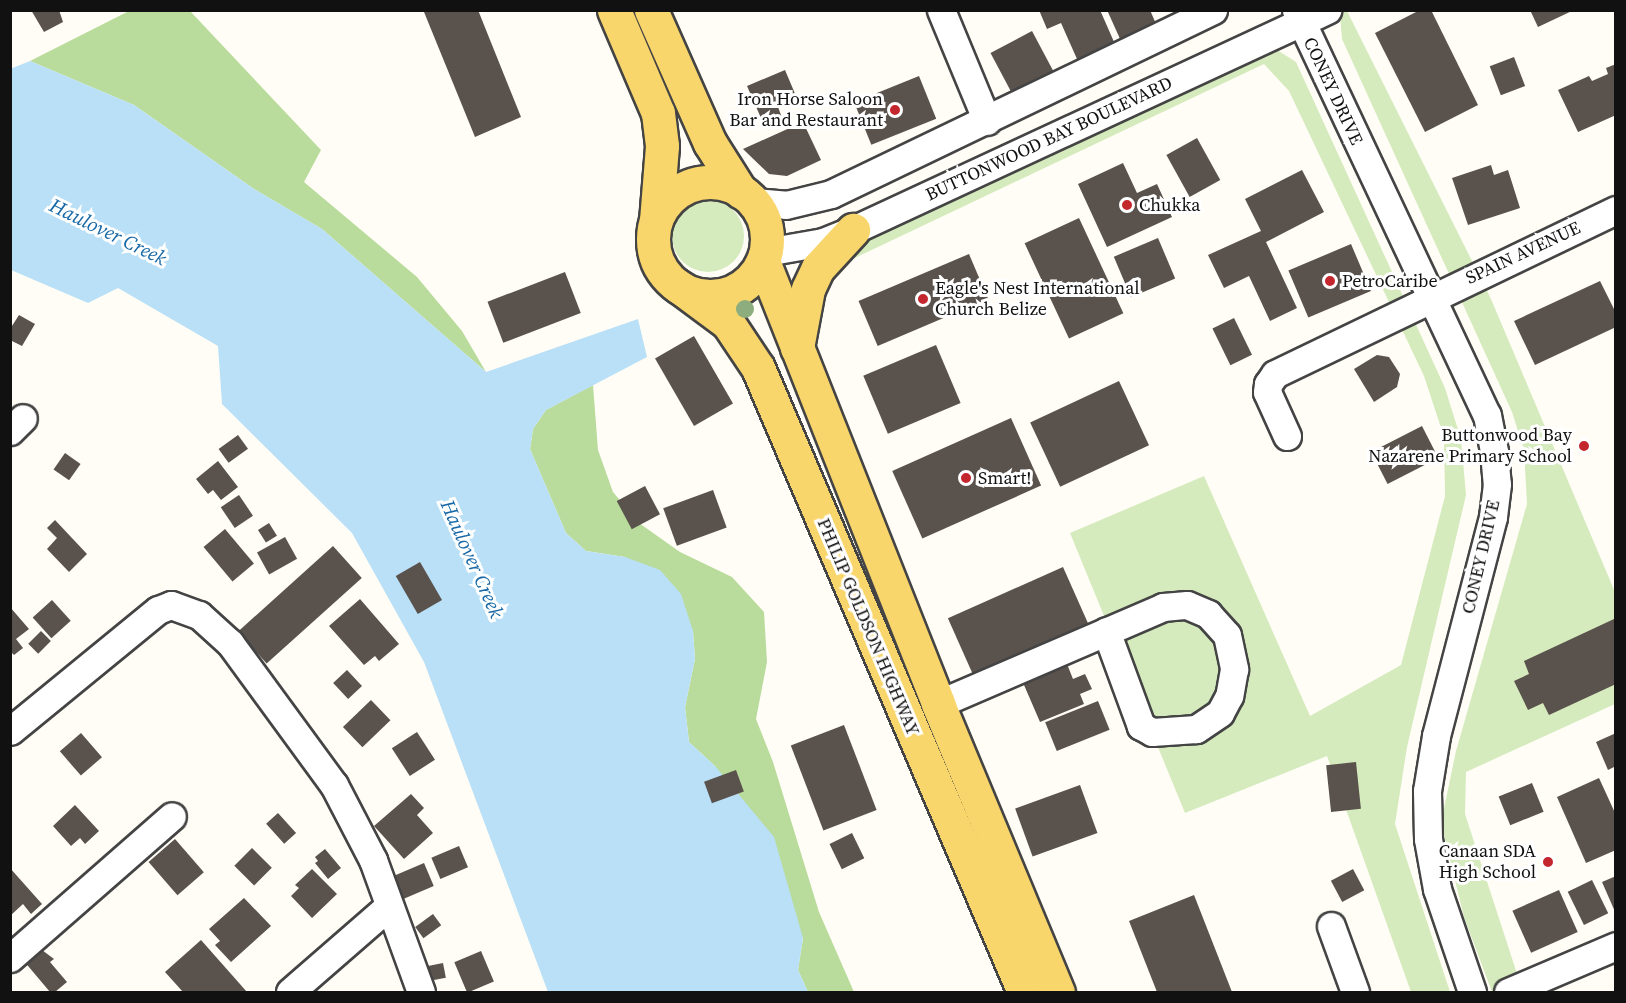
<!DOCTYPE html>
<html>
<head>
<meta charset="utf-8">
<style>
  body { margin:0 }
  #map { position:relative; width:1626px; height:1003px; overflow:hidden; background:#fffdf5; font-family:"Source Serif 4",serif }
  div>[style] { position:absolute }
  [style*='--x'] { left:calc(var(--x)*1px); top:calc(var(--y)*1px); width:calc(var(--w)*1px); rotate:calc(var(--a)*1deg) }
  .green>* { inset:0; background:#d5ebbd }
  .round { border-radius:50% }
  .forest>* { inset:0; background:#b9dc9c }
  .water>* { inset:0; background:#b9e0f7 }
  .building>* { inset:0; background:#5a524d; transform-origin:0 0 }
  .roads { filter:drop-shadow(2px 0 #444) drop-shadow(-2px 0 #444) drop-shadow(0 2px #444) drop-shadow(0 -2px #444) }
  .minor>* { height:27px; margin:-13.5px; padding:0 13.5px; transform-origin:13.5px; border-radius:13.5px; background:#fff }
  .major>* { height:33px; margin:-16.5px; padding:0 16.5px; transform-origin:16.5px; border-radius:16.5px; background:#f9d66b }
  .major>.ring { margin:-16.5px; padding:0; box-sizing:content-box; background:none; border:33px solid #f9d66b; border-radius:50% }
  .trees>* { width:18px; height:18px; margin:-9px; border-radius:50%; background:#8dad7f }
  .dots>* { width:16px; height:16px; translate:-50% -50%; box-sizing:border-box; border:3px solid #fff; border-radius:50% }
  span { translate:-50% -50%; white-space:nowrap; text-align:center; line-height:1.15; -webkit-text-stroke:6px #fff; paint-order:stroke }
  .street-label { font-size:18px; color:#111 }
  .poi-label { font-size:18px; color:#111 }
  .right { translate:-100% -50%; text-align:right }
  .left { translate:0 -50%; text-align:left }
  .water-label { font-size:20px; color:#1768a6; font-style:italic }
  .frame { position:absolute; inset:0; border:12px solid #111; pointer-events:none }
</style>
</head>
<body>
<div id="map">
  <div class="green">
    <i style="clip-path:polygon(1347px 11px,1491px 299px,1615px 592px,1615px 704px,1466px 772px,1465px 814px,1523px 992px,1492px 992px,1464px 917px,1441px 823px,1456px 751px,1527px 504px,1524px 450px,1512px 412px,1342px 39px,1340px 14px)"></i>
    <i style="clip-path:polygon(1274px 48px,1296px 62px,1445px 388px,1461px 439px,1466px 495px,1407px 747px,1395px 824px,1450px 992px,1411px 992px,1327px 756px,1185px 813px,1070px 533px,1204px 476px,1310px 716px,1401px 665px,1445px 496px,1444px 437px,1424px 376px,1289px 91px,1264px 64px,821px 274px,878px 231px)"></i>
    <i class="round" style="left:672px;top:200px;width:72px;height:72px"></i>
  </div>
  <div class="forest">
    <i style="clip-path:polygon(129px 11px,190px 11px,321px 150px,304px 182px,417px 277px,462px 331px,486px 372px,322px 229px,254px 189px,134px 105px,30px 61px)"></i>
    <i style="clip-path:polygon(593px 385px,598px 450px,613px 492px,639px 523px,680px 552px,732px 577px,764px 612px,767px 662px,756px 719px,773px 762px,819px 912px,854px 992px,808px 992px,798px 970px,803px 938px,715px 766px,689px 742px,685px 707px,695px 659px,693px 631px,625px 557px,586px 551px,566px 533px,530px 449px,533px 429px,546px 410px)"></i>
  </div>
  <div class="water">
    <i style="clip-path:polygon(30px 61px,134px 105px,254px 189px,322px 229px,486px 372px,638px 319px,647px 357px,546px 410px,533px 429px,530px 449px,566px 533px,586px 551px,625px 557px,660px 570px,681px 594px,693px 631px,695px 659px,685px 707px,689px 742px,715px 766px,774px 837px,803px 938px,798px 970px,808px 992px,548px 992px,424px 662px,352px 533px,222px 404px,218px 346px,118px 288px,88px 303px,11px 270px,10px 69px)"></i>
  </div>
  <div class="building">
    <i style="clip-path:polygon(31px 10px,59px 10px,63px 22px,44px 32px)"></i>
    <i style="clip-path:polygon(478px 10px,521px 117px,475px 137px,424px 12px)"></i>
    <i style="clip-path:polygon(1039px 10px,1100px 10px,1118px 51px,1081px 68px,1061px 23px,1047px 29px)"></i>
    <i style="clip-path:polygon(1107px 10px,1150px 10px,1156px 24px,1121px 41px)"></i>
    <i style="clip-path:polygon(1420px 10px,1431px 10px,1478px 105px,1425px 132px,1375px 33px)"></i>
    <i style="clip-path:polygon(1530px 10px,1574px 10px,1538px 27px)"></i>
    <i style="left:1032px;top:31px;width:45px;height:47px;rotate:62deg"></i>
    <i style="left:1514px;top:57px;width:31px;height:26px;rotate:69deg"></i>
    <i style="clip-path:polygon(1616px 64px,1616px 115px,1578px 132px,1558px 90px,1589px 76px,1592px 81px,1608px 74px,1606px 68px)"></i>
    <i style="clip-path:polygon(785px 70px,796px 96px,777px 104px,782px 118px,764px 125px,747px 86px)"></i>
    <i style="left:919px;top:76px;width:46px;height:70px;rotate:68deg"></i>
    <i style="clip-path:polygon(803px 122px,821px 160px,787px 176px,769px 174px,743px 149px)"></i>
    <i style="left:1197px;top:138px;width:48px;height:35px;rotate:61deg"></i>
    <i style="clip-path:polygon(1123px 163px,1137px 193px,1157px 184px,1172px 217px,1107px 247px,1078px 184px)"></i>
    <i style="clip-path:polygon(1491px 165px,1494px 175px,1508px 170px,1520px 208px,1468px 225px,1452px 178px)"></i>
    <i style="clip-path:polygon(1302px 170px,1324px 212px,1266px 242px,1297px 308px,1270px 321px,1249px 276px,1224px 288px,1208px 255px,1261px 231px,1245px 199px)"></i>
    <i style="left:1079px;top:218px;width:105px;height:60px;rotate:65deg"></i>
    <i style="left:1158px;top:238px;width:44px;height:48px;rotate:67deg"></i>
    <i style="left:1351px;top:244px;width:51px;height:68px;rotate:67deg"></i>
    <i style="left:969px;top:254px;width:49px;height:120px;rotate:67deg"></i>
    <i style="left:565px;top:272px;width:44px;height:83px;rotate:69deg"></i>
    <i style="clip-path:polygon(1600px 281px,1616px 313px,1616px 327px,1535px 365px,1514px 321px)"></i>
    <i style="clip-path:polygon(19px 315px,35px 324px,22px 346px,10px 340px,10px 329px)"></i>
    <i style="left:1234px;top:318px;width:41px;height:24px;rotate:64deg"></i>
    <i style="left:694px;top:336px;width:78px;height:45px;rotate:60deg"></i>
    <i style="left:936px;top:345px;width:63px;height:79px;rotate:67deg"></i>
    <i style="clip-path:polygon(1377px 355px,1389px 357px,1400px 374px,1397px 387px,1374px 402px,1354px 369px)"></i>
    <i style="left:1119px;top:381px;width:71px;height:98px;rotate:65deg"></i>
    <i style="left:1011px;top:418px;width:74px;height:130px;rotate:66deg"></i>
    <i style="left:1422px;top:426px;width:36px;height:57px;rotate:63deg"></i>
    <i style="left:238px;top:435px;width:17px;height:24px;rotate:54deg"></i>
    <i style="left:65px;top:453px;width:19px;height:20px;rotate:35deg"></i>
    <i style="clip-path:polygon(218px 461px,238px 487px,221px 500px,213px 490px,208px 494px,196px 479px)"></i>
    <i style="left:645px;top:486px;width:32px;height:32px;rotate:62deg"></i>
    <i style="left:713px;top:490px;width:40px;height:53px;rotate:70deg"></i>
    <i style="left:239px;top:495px;width:25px;height:22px;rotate:56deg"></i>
    <i style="clip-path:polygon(55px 520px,87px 554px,69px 572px,47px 549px,57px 538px,47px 528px)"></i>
    <i style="left:269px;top:523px;width:15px;height:13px;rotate:58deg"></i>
    <i style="left:225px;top:529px;width:45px;height:28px;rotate:50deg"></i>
    <i style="left:285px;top:537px;width:25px;height:32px;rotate:61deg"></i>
    <i style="left:333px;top:546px;width:43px;height:128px;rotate:48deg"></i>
    <i style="left:420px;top:562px;width:44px;height:28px;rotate:60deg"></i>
    <i style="left:1063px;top:567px;width:64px;height:126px;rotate:66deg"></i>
    <i style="clip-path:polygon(360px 599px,399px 644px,379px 661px,375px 656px,364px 665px,329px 626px)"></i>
    <i style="left:52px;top:600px;width:28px;height:26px;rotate:48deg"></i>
    <i style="clip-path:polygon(10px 607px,29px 629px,16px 639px,23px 648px,14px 655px,10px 651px)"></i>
    <i style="clip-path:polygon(1614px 619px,1616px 684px,1549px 715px,1543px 703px,1528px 710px,1514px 681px,1529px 674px,1524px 661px)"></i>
    <i style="left:41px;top:631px;width:14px;height:18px;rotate:45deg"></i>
    <i style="clip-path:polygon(1065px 659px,1073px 679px,1085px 674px,1092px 689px,1080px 694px,1084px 704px,1040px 722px,1021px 678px)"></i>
    <i style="left:347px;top:670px;width:22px;height:19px;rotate:47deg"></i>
    <i style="left:371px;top:700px;width:28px;height:39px;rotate:46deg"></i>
    <i style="left:1098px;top:701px;width:31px;height:57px;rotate:68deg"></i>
    <i style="left:844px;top:725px;width:91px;height:57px;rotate:69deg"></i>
    <i style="left:417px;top:732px;width:33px;height:30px;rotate:57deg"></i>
    <i style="left:81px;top:733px;width:32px;height:28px;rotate:49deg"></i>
    <i style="clip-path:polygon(1616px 733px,1616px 766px,1608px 770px,1596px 742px)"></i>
    <i style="left:1356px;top:762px;width:47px;height:30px;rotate:84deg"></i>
    <i style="left:736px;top:770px;width:23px;height:34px;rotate:70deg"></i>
    <i style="clip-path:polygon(1599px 778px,1616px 815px,1616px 850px,1586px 863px,1557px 797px)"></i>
    <i style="left:1532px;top:783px;width:31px;height:36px;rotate:68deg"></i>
    <i style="left:1080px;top:785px;width:51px;height:69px;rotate:70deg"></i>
    <i style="clip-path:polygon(411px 794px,424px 808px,417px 815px,433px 833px,404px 859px,374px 826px)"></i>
    <i style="clip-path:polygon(75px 805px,99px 831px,85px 844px,80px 838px,71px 846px,53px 826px)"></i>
    <i style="left:278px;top:813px;width:27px;height:16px;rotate:48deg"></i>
    <i style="left:852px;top:833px;width:28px;height:25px;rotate:64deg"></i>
    <i style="left:175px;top:839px;width:44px;height:35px;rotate:49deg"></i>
    <i style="left:459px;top:846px;width:23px;height:30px;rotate:67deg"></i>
    <i style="left:252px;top:848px;width:28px;height:25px;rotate:45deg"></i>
    <i style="clip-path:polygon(325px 849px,341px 868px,328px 879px,315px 863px,318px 861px,315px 857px)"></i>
    <i style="left:424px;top:863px;width:25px;height:35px;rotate:67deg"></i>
    <i style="clip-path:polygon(10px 868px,42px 904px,31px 914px,23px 904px,10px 916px)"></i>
    <i style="clip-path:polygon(312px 869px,337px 894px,312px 918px,291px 896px,299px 888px,295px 885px)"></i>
    <i style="left:1353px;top:869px;width:24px;height:25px;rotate:62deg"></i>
    <i style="clip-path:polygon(1616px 876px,1616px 914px,1602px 882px)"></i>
    <i style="left:1592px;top:880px;width:37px;height:27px;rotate:64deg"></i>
    <i style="left:1559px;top:890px;width:46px;height:51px;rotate:66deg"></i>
    <i style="clip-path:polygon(1194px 895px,1232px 992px,1157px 992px,1129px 921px)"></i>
    <i style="clip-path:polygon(244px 898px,271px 926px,231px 962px,215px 945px,220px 941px,209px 929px)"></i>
    <i style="left:433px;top:914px;width:14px;height:22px;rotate:54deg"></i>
    <i style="clip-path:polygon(201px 940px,247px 992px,183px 992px,165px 972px)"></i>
    <i style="clip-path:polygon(38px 947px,54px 959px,50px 962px,67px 982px,55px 992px,50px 992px,23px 960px)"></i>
    <i style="left:481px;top:951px;width:33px;height:29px;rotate:67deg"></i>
    <i style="left:443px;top:963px;width:15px;height:19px;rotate:79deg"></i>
  </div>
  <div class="roads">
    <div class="minor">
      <i style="--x:941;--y:10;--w:120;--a:67.5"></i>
      <i style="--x:1296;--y:10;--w:448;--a:64.8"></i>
      <i style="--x:1487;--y:415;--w:38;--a:79"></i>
      <i style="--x:1494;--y:452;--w:32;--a:85"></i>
      <i style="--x:1497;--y:484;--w:33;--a:97"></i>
      <i style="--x:1493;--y:517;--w:226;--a:104.6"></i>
      <i style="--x:1436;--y:736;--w:56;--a:99.3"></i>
      <i style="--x:1427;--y:791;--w:48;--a:88.8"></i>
      <i style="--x:1428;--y:839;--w:51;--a:79.8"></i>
      <i style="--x:1437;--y:889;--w:109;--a:71.2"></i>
      <i style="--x:754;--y:202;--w:32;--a:5"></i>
      <i style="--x:786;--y:205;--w:46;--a:-13.7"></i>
      <i style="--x:831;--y:194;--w:424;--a:-25.7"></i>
      <i style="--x:766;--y:252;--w:58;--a:-10"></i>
      <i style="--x:823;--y:242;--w:32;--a:-22"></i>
      <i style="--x:853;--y:230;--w:523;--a:-24.9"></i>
      <i style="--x:10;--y:431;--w:18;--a:-45"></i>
      <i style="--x:1287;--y:436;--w:48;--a:-114.4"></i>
      <i style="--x:1267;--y:392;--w:8;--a:-83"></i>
      <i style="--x:1268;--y:384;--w:12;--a:-55"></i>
      <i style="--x:1275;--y:374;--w:378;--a:-25.7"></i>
      <i style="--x:938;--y:704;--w:245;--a:-23.3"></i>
      <i style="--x:1163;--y:607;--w:24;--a:-5"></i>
      <i style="--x:1187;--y:605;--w:23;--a:23"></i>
      <i style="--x:1208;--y:614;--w:28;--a:48"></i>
      <i style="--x:1227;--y:635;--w:35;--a:78"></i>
      <i style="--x:1234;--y:669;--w:27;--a:100"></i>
      <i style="--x:1229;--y:696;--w:19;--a:118"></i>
      <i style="--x:1220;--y:713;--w:29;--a:146"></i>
      <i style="--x:1196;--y:729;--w:44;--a:176.1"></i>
      <i style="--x:1152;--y:732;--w:13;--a:-151"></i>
      <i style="--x:1141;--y:726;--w:101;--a:-110.2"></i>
      <i style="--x:10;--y:731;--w:191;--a:-39.3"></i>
      <i style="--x:158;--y:610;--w:14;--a:-21"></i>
      <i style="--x:171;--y:605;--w:30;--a:20"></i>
      <i style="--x:199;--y:615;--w:42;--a:42.1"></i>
      <i style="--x:230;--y:643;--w:176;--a:53.8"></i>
      <i style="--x:334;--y:785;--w:85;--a:62.5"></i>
      <i style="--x:373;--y:860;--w:140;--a:70"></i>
      <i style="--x:1331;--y:926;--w:70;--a:70"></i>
      <i style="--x:10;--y:958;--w:215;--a:-41.2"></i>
      <i style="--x:290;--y:992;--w:131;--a:-41"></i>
      <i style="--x:1508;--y:992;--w:117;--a:-23.1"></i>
    </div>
    <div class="major">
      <i style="--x:614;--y:10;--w:112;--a:66.9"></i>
      <i style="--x:658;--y:113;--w:33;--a:83"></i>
      <i style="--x:662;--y:146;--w:74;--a:94.6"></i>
      <i style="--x:651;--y:10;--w:145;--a:66.1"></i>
      <i style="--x:710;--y:143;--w:58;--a:57.7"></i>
      <i class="ring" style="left:653px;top:182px;width:81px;height:81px"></i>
      <i style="--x:763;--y:261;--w:476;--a:68.4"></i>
      <i style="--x:938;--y:704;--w:312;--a:67.4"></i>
      <i style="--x:678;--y:286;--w:62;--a:36.5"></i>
      <i style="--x:728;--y:323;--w:54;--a:56.3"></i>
      <i style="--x:758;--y:368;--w:678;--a:66.91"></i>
      <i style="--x:797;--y:348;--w:60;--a:-79.4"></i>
      <i style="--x:808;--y:289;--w:23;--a:-65"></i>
      <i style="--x:818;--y:268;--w:52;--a:-47.4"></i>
    </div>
  </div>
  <div class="trees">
    <i style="left:745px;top:309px"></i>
  </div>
  <div class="dots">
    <i style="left:895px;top:110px;background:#c4262e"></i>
    <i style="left:1127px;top:205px;background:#c4262e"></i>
    <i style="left:1330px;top:281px;background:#c4262e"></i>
    <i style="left:923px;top:299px;background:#c4262e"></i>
    <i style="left:1584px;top:446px;background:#c4262e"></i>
    <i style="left:966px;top:478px;background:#c4262e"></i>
    <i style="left:1548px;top:862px;background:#c4262e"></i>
  </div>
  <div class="street-label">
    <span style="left:1333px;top:91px;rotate:65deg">CONEY DRIVE</span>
    <span style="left:1049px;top:139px;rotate:-25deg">BUTTONWOOD BAY BOULEVARD</span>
    <span style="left:1523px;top:253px;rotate:-25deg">SPAIN AVENUE</span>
    <span style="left:1481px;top:557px;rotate:-77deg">CONEY DRIVE</span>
    <span style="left:868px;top:627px;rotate:67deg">PHILIP GOLDSON HIGHWAY</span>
  </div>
  <div class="poi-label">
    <span class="right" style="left:883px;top:110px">Iron Horse Saloon<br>Bar and Restaurant</span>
    <span class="left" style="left:1139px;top:205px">Chukka</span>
    <span class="left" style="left:1342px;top:281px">PetroCaribe</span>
    <span class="left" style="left:935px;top:299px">Eagle's Nest International<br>Church Belize</span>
    <span class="right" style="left:1572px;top:446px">Buttonwood Bay<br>Nazarene Primary School</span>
    <span class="left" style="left:978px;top:478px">Smart!</span>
    <span class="right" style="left:1536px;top:862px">Canaan SDA<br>High School</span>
  </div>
  <div class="water-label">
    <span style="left:108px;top:232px;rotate:26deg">Haulover Creek</span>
    <span style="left:472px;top:559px;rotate:66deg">Haulover Creek</span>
  </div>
  <div class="frame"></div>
</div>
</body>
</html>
